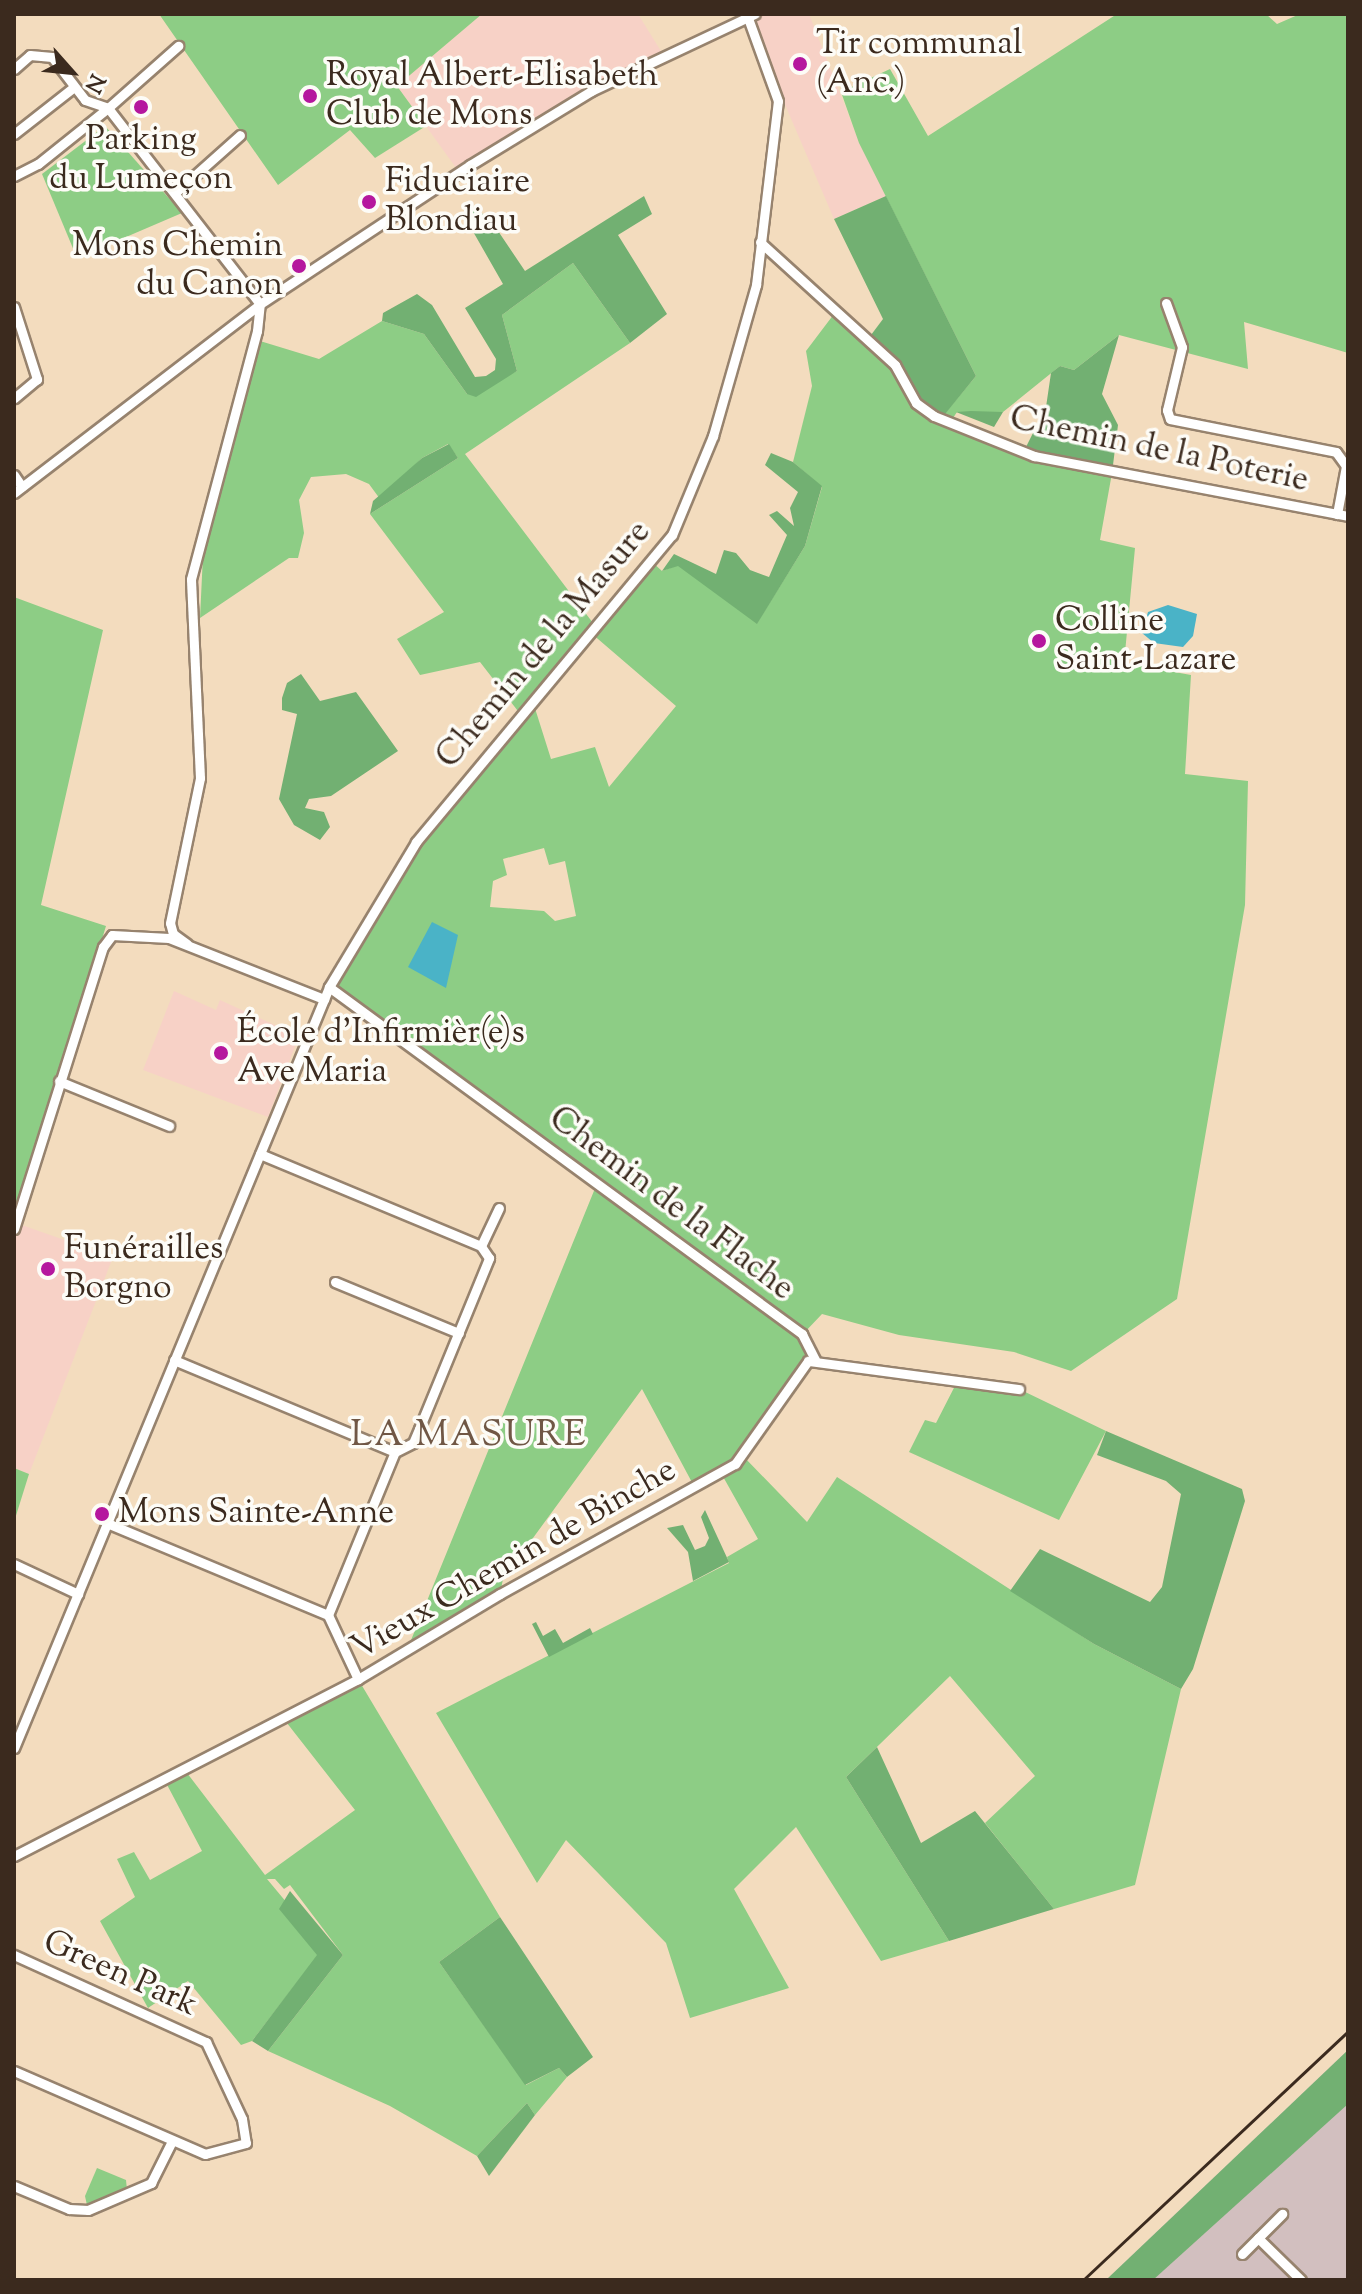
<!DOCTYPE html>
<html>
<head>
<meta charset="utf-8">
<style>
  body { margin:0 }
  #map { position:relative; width:1362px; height:2294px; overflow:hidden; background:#f3dcbe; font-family:"Sorts Mill Goudy",serif }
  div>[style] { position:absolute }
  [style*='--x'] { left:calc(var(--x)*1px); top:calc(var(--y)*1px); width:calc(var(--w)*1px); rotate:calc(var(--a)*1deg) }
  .built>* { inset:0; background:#f7d1c6 }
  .industrial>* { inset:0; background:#d2bfbf }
  .green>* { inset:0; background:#8dcd85 }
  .forest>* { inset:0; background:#72b072 }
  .water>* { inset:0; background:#4ab3c7 }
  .roads { filter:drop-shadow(2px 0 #97836e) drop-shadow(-2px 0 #97836e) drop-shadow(0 2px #97836e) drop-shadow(0 -2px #97836e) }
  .minor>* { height:9px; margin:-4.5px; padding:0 4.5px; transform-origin:4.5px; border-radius:4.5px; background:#fff }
  .rail>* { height:3px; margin:-1.5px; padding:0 1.5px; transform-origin:1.5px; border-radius:1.5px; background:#3b2a1e }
  .dots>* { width:22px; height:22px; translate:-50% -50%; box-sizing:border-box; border:4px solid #fdfcf7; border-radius:50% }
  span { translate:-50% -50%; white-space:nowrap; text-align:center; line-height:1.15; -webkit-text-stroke:7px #fdfcf7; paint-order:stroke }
  .poi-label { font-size:34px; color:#3b2a1e }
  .left { translate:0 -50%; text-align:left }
  .right { translate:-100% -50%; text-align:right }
  .street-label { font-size:34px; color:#3b2a1e }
  .neighbourhood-label { font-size:36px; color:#705745; letter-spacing:2px }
  .frame { position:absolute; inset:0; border:16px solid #3b2a1e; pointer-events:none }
  .north { position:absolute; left:32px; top:32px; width:80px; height:80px; -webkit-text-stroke:6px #fdfcf7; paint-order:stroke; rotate:117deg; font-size:22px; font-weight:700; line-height:32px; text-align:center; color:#3b2a1e }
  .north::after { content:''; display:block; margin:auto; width:28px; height:36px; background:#3b2a1e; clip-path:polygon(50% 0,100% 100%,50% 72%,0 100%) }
</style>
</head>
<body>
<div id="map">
  <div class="built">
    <i style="clip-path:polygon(482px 14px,638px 14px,664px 56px,626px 72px,459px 172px,397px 86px)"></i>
    <i style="clip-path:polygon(755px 14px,809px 14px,859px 142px,886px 196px,834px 219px,748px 18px)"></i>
    <i style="clip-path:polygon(174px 991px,216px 1010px,220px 1000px,299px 1036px,268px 1117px,143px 1070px)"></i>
    <i style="clip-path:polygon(16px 1223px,113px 1257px,29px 1474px,14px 1468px)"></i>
  </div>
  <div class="industrial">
    <i style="clip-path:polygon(1348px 2050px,1348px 2280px,1106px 2280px)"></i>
  </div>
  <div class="green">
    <i style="clip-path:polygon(159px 14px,482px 14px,397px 86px,426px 126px,375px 158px,350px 130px,278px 185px)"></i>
    <i style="clip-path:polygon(evenodd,1117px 14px,1266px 14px,1277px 24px,1300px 14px,1348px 16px,1348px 353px,1244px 322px,1248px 369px,1119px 335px,1074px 370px,1060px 366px,1003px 412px,957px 412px,951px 421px,984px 438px,1112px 473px,1100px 540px,1135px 548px,1124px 663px,1191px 675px,1185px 774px,1248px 781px,1245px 905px,1177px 1299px,1071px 1371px,1014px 1352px,899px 1335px,822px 1314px,803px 1334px,815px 1359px,744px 1457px,807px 1522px,837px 1477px,1094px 1644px,1181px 1689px,1135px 1885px,1054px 1909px,985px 1823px,1035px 1776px,950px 1676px,846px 1777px,949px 1941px,881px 1961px,796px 1827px,734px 1889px,789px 1988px,690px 2018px,666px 1943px,566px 1840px,537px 1883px,436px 1713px,729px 1563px,727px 1557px,758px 1539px,721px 1473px,695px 1488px,642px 1389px,503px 1579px,500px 1594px,407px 1650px,598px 1181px,329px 987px,416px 842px,521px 715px,480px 662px,420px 675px,397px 639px,444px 612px,370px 514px,458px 458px,448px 444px,422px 458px,380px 499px,369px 484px,346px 474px,311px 477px,299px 500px,304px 533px,298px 558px,289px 558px,200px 618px,203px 555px,260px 341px,319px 359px,382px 321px,424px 334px,467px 394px,517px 371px,502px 315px,573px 263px,630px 343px,465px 454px,596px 627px,652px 562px,662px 571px,678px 565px,757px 623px,805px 546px,822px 487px,793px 462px,812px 386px,806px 351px,837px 310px,941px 418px,976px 376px,859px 143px,841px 92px,890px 69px,928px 136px,1117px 14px,591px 633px,676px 706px,609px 787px,595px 747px,551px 759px,533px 702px,591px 633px,1117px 14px,544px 848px,549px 865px,565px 861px,576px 916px,555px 921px,544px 911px,490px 907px,493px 881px,507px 875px,503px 859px,544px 848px)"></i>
    <i style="clip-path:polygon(105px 126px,182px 213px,77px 258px,42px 174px)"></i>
    <i style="clip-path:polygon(14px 597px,103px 630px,41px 905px,106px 926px,14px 1229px)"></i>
    <i style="clip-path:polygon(958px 1380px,1019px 1389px,1106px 1431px,1059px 1520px,909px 1452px,925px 1420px,936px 1423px)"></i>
    <i style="clip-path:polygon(14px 1468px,29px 1474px,14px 1522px)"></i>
    <i style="clip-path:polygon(358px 1679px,500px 1917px,439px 1962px,526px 2085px,559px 2068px,567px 2077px,535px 2115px,527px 2103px,477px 2156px,390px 2106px,268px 2051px,343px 1955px,290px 1885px,284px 1889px,275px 1879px,267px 1879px,287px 1903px,280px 1909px,318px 1955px,252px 2041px,241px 2045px,188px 1981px,148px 2008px,100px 1921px,135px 1897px,117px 1859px,134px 1852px,150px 1880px,202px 1851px,164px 1779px,184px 1769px,265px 1875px,355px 1810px,283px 1718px)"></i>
    <i style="clip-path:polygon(97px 2168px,126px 2180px,127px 2190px,88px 2210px,85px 2196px)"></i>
  </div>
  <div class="forest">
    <i style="clip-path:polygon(644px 196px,652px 214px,618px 235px,667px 314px,630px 343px,573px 263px,502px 315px,517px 371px,476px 397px,467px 394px,424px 334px,382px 321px,383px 313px,417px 294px,432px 305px,475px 377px,486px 376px,495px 370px,496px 359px,465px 308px,503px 284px,463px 214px,473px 207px,490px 219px,525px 271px)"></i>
    <i style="clip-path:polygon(886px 196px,976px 376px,941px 419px,927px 412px,868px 339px,883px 319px,834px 219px)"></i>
    <i style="clip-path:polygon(1119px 335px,1102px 394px,1118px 425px,1112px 473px,1023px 453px,1046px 407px,1051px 373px,1060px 366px,1074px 370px)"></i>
    <i style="clip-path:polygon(956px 412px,971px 411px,1003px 412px,994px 427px)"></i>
    <i style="clip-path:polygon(449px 444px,458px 458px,370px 514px,373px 501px,422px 458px)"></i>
    <i style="clip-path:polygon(771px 453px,793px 462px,822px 486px,805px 546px,757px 624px,678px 566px,662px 571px,674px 554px,716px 574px,724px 550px,736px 553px,750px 570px,769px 577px,787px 535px,769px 515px,777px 511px,794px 526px,790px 508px,798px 492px,765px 465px)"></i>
    <i style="clip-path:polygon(301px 674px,320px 701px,356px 692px,398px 751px,331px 796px,309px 799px,305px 808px,324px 812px,330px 827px,320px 840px,294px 825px,279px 799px,297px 714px,282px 710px,282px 698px,287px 683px)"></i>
    <i style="clip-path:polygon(1106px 1431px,1242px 1489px,1245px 1501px,1193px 1669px,1181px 1689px,1094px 1644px,1010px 1591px,1040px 1549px,1150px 1602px,1162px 1587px,1181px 1494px,1166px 1481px,1097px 1455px)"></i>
    <i style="clip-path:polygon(705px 1510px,729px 1562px,693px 1581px,688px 1552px,667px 1528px,683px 1525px,695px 1550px,705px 1546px,709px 1538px,701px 1517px)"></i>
    <i style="clip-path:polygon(536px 1622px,543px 1636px,555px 1629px,563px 1643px,590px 1628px,593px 1634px,549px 1657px,532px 1624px)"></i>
    <i style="clip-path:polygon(877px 1747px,921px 1843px,975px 1811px,1054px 1909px,949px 1941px,846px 1777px)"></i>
    <i style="clip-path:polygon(290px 1891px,343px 1955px,268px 2051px,252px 2041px,317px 1955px,279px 1909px)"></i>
    <i style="clip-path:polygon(500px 1917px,593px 2057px,567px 2077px,559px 2068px,525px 2085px,439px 1962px)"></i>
    <i style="clip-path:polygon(1348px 2050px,1348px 2104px,1153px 2280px,1106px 2280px)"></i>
    <i style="clip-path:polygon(527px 2103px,535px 2115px,489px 2176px,477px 2156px)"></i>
  </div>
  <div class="water">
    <i style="clip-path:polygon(1168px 605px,1197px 614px,1193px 636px,1183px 647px,1154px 643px,1142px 633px,1148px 612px)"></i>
    <i style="clip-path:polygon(432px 922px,458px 935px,446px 988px,408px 967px)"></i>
  </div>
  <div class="roads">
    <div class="minor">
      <i style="--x:14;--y:69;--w:21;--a:-41"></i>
      <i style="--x:30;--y:55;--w:22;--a:5"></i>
      <i style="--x:52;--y:57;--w:54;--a:52.5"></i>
      <i style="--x:85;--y:100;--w:24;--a:19"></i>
      <i style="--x:108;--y:108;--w:94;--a:-41.5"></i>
      <i style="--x:14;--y:134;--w:76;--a:-38.1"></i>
      <i style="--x:14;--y:176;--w:27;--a:-27"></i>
      <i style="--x:38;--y:164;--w:90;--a:-38.7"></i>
      <i style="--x:108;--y:108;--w:248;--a:52.2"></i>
      <i style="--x:175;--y:193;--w:87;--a:-41.7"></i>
      <i style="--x:760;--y:242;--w:183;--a:42.3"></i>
      <i style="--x:895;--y:365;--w:43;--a:61.1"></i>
      <i style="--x:916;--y:403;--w:22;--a:36"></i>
      <i style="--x:934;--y:416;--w:108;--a:21.8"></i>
      <i style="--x:1034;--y:456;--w:320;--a:10.8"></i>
      <i style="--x:1166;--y:303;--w:47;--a:70"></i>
      <i style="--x:1182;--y:347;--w:65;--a:103.4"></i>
      <i style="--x:1167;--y:410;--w:9;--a:72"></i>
      <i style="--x:1170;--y:419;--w:169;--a:11.2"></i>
      <i style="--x:1336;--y:452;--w:17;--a:54"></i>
      <i style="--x:1346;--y:466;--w:49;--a:100.6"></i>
      <i style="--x:14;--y:307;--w:76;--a:72.3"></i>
      <i style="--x:37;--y:379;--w:30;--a:140"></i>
      <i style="--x:14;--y:475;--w:14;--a:56"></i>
      <i style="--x:14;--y:493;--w:310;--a:-37.5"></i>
      <i style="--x:260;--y:304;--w:252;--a:-33.5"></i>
      <i style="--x:470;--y:165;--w:142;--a:-31.4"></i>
      <i style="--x:591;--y:91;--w:181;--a:-25.2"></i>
      <i style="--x:187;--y:944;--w:17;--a:-144"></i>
      <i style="--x:173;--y:934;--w:11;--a:-105"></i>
      <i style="--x:170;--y:923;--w:148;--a:-78.3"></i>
      <i style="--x:200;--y:778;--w:199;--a:-92.6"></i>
      <i style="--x:191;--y:579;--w:257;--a:-75.1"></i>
      <i style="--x:257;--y:331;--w:27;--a:-84"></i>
      <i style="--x:329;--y:987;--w:587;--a:36.26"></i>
      <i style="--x:802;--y:1334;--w:28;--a:63"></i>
      <i style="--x:59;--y:1081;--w:119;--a:22.2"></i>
      <i style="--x:260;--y:1154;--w:239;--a:22.6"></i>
      <i style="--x:14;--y:1229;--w:296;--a:-72.5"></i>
      <i style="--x:103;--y:947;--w:15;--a:-53"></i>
      <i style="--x:112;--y:935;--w:57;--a:3"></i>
      <i style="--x:169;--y:938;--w:167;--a:21.5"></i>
      <i style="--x:335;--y:1282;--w:134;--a:22.4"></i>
      <i style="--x:174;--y:1360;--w:239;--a:22.6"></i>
      <i style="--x:395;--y:1452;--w:20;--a:-27"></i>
      <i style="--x:413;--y:1443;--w:15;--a:-67"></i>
      <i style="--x:419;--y:1429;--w:185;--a:-67.7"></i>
      <i style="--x:489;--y:1258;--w:14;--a:-124"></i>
      <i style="--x:481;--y:1246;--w:42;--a:-64.7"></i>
      <i style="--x:107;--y:1523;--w:239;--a:22.6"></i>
      <i style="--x:328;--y:1615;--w:71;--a:64.9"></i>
      <i style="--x:14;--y:1564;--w:71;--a:25.1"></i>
      <i style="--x:328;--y:1615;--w:176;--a:-67.7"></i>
      <i style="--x:14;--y:1748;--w:824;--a:-67.51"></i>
      <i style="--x:329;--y:987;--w:169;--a:-59"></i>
      <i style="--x:416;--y:842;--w:400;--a:-50.2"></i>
      <i style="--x:672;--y:535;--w:107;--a:-67.5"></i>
      <i style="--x:713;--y:436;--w:157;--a:-74.1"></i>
      <i style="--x:756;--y:285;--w:185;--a:-83.2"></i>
      <i style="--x:778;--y:101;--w:88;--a:-109.9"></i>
      <i style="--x:14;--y:1856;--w:387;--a:-27.2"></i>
      <i style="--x:358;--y:1679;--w:165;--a:-30.9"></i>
      <i style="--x:500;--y:1594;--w:269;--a:-29"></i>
      <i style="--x:735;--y:1464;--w:126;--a:-54.7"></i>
      <i style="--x:808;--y:1361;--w:213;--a:7.6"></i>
      <i style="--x:14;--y:1955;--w:211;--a:24.4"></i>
      <i style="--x:206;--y:2042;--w:85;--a:64.9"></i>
      <i style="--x:242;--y:2119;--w:24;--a:81"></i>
      <i style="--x:246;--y:2143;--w:42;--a:165"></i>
      <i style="--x:205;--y:2154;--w:208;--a:-156.5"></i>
      <i style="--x:14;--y:2186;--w:60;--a:22.7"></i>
      <i style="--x:69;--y:2209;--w:19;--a:3"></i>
      <i style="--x:88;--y:2210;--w:69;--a:-23.2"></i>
      <i style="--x:151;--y:2183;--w:47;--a:-63.4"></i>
      <i style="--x:1258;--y:2238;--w:60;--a:44.3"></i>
      <i style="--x:1242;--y:2254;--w:57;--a:-45"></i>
    </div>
  </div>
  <div class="rail">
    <i style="--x:1083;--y:2280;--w:364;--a:-43.2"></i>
  </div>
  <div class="dots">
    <i style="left:800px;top:64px;background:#b5179e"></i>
    <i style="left:310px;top:96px;background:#b5179e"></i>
    <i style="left:141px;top:107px;background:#b5179e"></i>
    <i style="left:369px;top:202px;background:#b5179e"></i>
    <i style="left:299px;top:266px;background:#b5179e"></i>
    <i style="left:1039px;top:641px;background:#b5179e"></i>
    <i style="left:221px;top:1053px;background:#b5179e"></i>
    <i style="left:48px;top:1269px;background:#b5179e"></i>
    <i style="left:102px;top:1514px;background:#b5179e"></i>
  </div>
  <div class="poi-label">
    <span class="left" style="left:816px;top:64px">Tir communal<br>(Anc.)</span>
    <span class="left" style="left:326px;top:96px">Royal Albert-Elisabeth<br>Club de Mons</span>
    <span style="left:141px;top:160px">Parking<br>du Lumeçon</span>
    <span class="left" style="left:385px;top:202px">Fiduciaire<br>Blondiau</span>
    <span class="right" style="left:283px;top:266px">Mons Chemin<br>du Canon</span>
    <span class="left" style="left:1055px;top:641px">Colline<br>Saint-Lazare</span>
    <span class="left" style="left:237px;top:1053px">École d'Infirmièr(e)s<br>Ave Maria</span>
    <span class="left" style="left:64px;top:1269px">Funérailles<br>Borgno</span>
    <span class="left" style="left:118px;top:1514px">Mons Sainte-Anne</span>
  </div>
  <div class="street-label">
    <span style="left:1159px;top:450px;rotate:12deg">Chemin de la Poterie</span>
    <span style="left:544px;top:645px;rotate:-50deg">Chemin de la Masure</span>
    <span style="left:671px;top:1204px;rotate:37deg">Chemin de la Flache</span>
    <span style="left:514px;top:1560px;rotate:-30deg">Vieux Chemin de Binche</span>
    <span style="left:120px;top:1974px;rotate:24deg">Green Park</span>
  </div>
  <div class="neighbourhood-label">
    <span style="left:469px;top:1437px">LA MASURE</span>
  </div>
  <div class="frame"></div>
  <div class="north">N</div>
</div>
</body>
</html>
